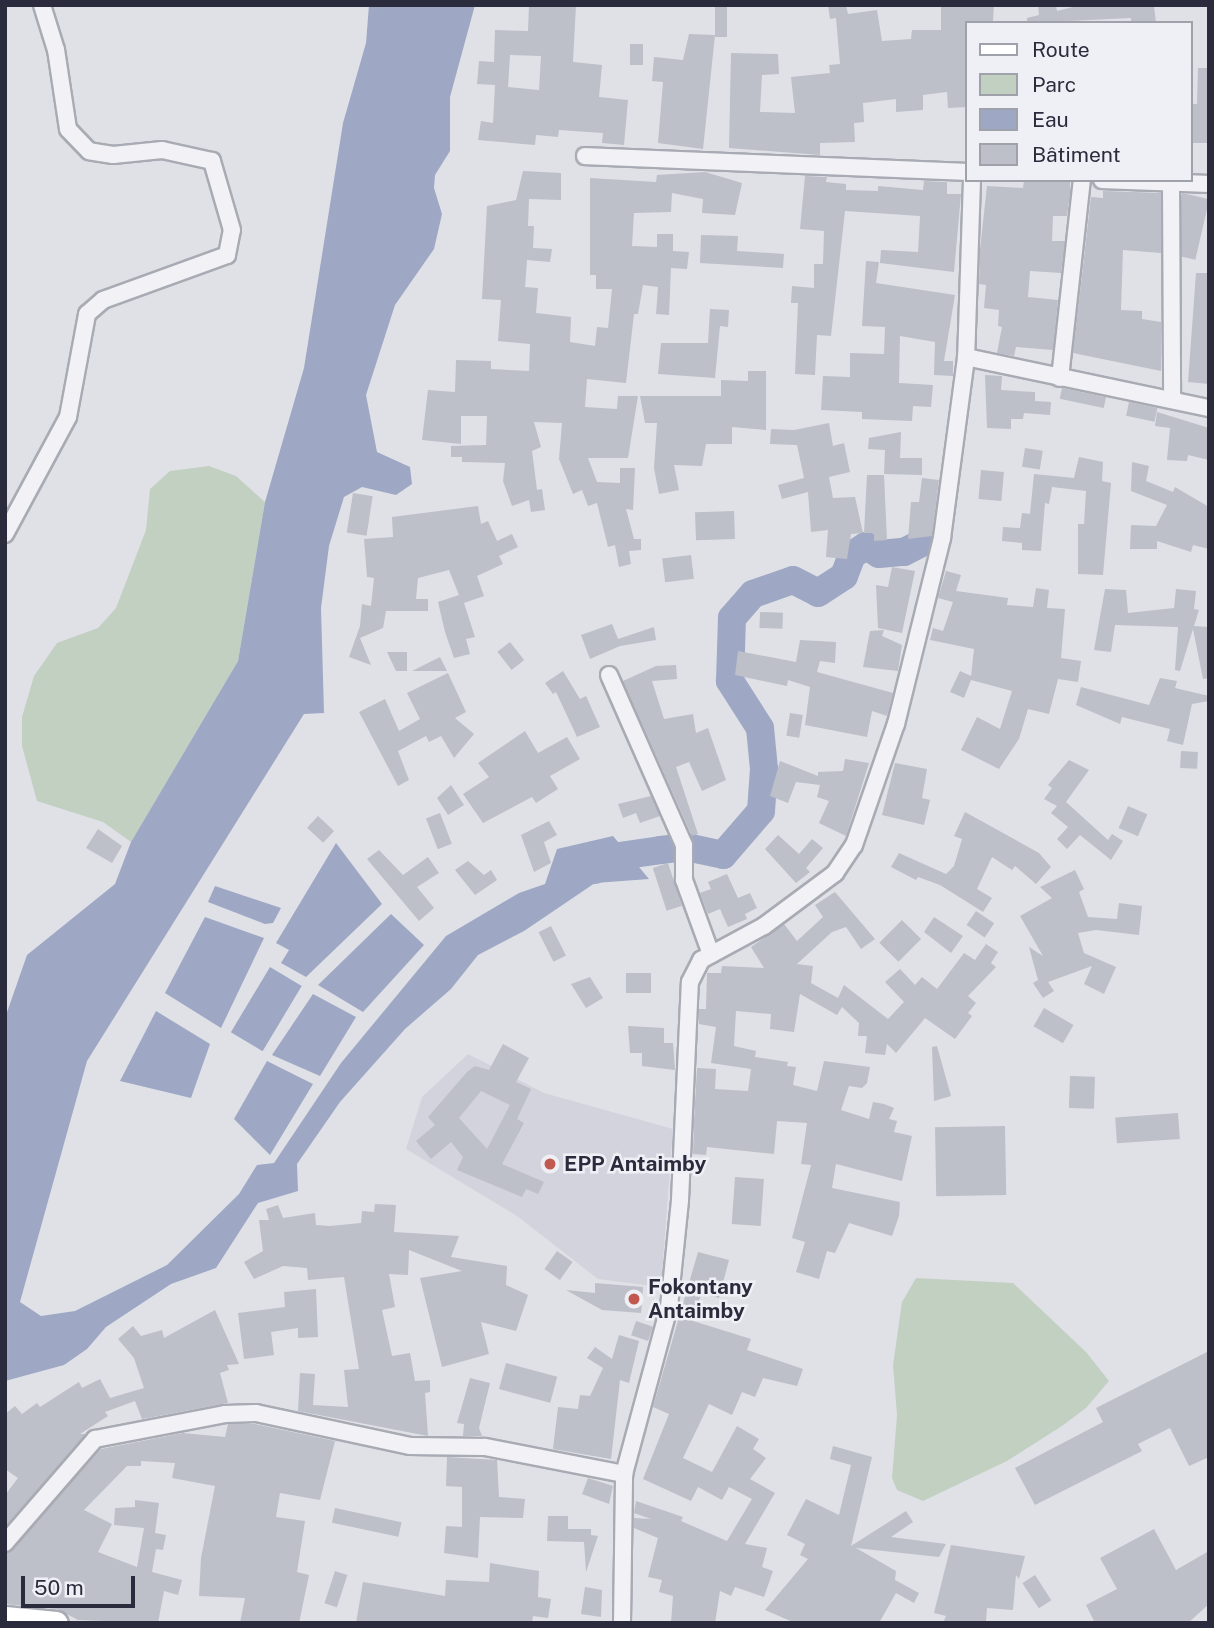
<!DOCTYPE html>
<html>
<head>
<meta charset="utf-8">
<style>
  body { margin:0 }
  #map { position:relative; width:1214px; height:1628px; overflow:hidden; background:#e0e1e7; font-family:"Public Sans",sans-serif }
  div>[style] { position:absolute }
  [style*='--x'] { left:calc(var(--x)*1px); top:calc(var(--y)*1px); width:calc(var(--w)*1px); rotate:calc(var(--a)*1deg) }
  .built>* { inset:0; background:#d2d3dc }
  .green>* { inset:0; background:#c2d0c2 }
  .water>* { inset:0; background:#9ea8c4; transform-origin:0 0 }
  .river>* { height:28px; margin:-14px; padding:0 14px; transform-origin:14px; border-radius:14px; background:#9ea8c4 }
  .building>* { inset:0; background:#bdbfc9; transform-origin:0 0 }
  .roads { filter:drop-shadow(2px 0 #a9abb4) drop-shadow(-2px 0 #a9abb4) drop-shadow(0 2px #a9abb4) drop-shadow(0 -2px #a9abb4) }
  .street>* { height:16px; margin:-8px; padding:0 8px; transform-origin:8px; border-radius:8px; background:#f2f2f6 }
  .secondary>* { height:23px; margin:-11.5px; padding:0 11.5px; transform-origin:11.5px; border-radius:11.5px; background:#fff }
  .dots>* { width:19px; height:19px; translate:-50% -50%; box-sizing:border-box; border:4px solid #eff0f5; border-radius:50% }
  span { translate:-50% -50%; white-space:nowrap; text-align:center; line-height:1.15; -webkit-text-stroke:5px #eff0f5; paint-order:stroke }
  .poi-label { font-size:21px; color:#2a2c3d; font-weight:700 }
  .left { translate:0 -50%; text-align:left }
  .frame { position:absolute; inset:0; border:7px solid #2a2c3d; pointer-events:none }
  .legend { position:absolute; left:965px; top:21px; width:228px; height:161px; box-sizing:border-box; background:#eff0f5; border:2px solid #a0a2ab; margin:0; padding:9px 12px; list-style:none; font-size:21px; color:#2a2c3d }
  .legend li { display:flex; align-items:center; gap:14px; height:35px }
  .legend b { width:35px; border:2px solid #a0a2ab }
  .scale { position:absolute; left:21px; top:1576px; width:114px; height:32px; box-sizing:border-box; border:4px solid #2a2c3d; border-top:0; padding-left:9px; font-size:21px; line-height:24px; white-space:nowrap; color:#2a2c3d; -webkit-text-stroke:5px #eff0f5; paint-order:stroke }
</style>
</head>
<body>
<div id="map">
  <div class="built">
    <i style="clip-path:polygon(468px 1054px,544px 1093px,673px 1129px,661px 1287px,598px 1279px,517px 1216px,406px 1149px,422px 1097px)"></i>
  </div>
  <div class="green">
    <i style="clip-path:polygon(209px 466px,236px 476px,265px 502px,238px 661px,131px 842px,103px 822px,37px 801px,22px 746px,22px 717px,34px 676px,57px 643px,98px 628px,116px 608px,146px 530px,150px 489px,170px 471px)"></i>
    <i style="clip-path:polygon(916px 1278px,1013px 1283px,1086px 1352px,1109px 1381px,1086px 1408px,1062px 1426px,1007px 1461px,923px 1501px,897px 1490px,892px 1478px,897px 1415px,893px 1365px,902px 1302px)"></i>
  </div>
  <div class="water">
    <i style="clip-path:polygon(369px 5px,475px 5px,450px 97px,450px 151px,435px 175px,434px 188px,442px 214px,434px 249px,395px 305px,366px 395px,377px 452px,410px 467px,412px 484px,396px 495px,362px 487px,344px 497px,329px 546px,321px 608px,324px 713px,304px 714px,87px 1061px,20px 1302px,41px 1316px,75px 1311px,167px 1265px,239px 1194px,257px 1165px,274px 1163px,341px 1063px,446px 936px,519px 893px,545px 884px,557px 849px,613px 836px,649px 879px,595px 883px,524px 931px,478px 955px,451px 989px,405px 1029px,340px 1102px,297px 1164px,298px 1191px,258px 1203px,216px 1268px,171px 1284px,106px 1327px,87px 1349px,64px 1365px,5px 1381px,5px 1018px,27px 955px,115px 884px,131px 842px,238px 661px,265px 502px,304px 368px,343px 123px,366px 43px)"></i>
    <i style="clip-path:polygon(336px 843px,382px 904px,306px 977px,281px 963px,289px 950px,276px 943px)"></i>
    <i style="clip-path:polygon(215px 886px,281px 908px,273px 923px,265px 924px,208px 902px)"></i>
    <i style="clip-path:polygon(391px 914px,424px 945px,363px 1012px,318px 985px)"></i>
    <i style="clip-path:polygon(205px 917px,264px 938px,221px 1028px,165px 993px)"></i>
    <i style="left:270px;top:967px;width:37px;height:76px;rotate:31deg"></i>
    <i style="clip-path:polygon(313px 994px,356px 1017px,320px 1076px,272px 1055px)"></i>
    <i style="clip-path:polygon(156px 1011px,210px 1044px,191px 1098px,120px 1081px)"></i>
    <i style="clip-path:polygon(267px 1061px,313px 1084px,270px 1155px,234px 1119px)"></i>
  </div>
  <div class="river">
    <i style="--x:595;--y:870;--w:28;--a:-30"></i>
    <i style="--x:619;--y:856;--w:42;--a:-8.1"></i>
    <i style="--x:661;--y:850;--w:25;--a:-7"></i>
    <i style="--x:686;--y:847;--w:38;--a:12"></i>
    <i style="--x:723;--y:855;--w:58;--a:-49.2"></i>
    <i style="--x:761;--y:811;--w:42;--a:-85.9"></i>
    <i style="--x:764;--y:769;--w:41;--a:-95.6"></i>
    <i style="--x:760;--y:728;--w:56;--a:-122.6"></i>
    <i style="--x:730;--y:681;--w:63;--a:-88.2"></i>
    <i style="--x:732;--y:618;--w:32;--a:-49"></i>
    <i style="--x:753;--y:594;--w:42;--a:-19.3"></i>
    <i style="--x:793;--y:580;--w:28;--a:27"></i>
    <i style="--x:818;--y:593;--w:31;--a:-33"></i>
    <i style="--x:844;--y:576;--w:22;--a:-69"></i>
    <i style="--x:852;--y:555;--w:17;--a:-33"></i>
    <i style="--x:866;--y:546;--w:15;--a:32"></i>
    <i style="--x:879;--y:554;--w:25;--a:-5"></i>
    <i style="--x:904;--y:552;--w:22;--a:-27"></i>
  </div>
  <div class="building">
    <i style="clip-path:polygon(evenodd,529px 5px,576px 5px,573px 62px,602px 65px,599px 97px,628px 100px,624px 145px,602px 143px,603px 133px,559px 130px,558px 137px,536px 135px,535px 145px,478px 140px,481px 121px,493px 123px,495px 85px,477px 84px,479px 61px,494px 62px,495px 30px,528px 31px,529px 5px,510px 55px,541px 56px,539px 90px,508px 87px,510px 55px)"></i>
    <i style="left:715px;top:5px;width:12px;height:32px"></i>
    <i style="clip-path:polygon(828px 5px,846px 5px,848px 14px,877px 10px,882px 41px,911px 39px,912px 30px,941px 30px,941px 5px,994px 5px,993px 21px,967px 23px,967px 107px,948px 108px,947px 92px,923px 95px,923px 110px,896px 112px,896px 99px,863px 103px,864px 122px,854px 123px,855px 142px,820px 143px,820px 155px,729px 148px,731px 53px,778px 54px,779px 74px,762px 75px,760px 112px,795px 113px,791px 77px,830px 73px,829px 65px,840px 64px,836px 18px,830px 19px)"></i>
    <i style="clip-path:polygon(1038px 5px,1056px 5px,1057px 11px,1081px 5px,1154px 6px,1156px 23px,1131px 23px,1131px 18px,1027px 23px,1027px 18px,1039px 15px)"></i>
    <i style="clip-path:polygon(689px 34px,715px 35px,703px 149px,658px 143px,663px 82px,652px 81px,654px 57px,683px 60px)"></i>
    <i style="left:630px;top:44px;width:13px;height:21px"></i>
    <i style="clip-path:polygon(1198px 68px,1209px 68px,1209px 143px,1191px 143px,1191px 104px,1197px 104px)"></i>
    <i style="clip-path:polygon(523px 171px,561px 173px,561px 200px,529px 199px,528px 226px,534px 226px,533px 248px,552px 249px,550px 262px,527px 260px,525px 287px,538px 288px,536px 313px,571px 317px,570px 342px,595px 346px,597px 327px,608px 328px,612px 289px,596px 289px,596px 275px,590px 275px,590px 178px,656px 182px,657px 175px,705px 172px,742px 183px,735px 215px,702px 213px,703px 199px,672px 193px,671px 212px,634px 213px,632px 246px,657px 247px,657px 234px,673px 234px,673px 251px,689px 252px,687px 269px,671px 268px,669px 315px,656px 314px,658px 287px,643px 285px,638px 314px,634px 314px,626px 383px,587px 379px,585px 407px,617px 409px,618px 396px,638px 396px,628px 458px,588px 458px,597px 482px,620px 483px,620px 468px,635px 468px,633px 510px,626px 509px,634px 539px,641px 539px,641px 550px,629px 551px,631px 564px,619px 567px,615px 545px,608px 547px,597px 503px,588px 506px,582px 490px,573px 494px,559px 459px,562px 423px,534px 422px,541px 447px,532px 451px,537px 490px,542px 489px,545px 510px,531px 512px,529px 500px,512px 506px,503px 481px,505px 463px,462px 462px,462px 457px,451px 457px,451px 446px,486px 445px,487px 416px,461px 416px,461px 444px,422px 440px,428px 390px,455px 392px,456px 360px,491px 361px,491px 369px,529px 371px,530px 344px,498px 341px,501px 300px,482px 299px,487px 206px,516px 200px)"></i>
    <i style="clip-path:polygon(805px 176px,827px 177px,826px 182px,846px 184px,846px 190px,878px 191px,878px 186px,923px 190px,924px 181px,947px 182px,947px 194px,961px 194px,954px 272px,880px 263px,881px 250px,918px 252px,920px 216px,845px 211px,831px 336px,817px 335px,815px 375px,795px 374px,798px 303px,791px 303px,792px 286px,814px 288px,814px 264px,823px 264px,824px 231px,800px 229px)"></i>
    <i style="clip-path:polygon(1024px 181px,1070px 181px,1070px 194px,1067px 216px,1053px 216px,1052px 241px,1065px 241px,1061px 273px,1030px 271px,1028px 297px,1058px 300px,1053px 350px,1016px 347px,1014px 356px,997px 353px,1002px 327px,998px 326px,999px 310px,984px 308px,986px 285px,979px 284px,980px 249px,987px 186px,1023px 188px)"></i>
    <i style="clip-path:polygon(1103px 191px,1161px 193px,1161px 253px,1123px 250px,1121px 310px,1142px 311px,1142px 319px,1161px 322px,1161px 371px,1073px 353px,1091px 197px,1103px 198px)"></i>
    <i style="left:1182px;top:193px;width:28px;height:62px;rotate:13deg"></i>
    <i style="clip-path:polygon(701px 235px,738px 236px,737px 251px,784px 254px,783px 268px,700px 263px)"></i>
    <i style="clip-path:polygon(866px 261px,879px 262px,876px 283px,955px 295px,944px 361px,953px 361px,953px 376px,934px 375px,935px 342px,900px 336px,899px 383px,933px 385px,931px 407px,913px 406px,912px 421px,862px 419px,862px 412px,821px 410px,823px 376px,850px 377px,850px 353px,884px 354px,885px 327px,862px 326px)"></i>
    <i style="clip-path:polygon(1196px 273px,1209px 273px,1209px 384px,1188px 382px)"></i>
    <i style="clip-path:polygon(710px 309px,729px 310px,728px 327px,720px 326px,715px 378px,658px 374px,661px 343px,708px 343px)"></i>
    <i style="clip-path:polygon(748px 371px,766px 371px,766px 430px,732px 427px,732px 444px,706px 444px,702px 466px,674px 465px,679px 490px,659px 494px,654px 468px,657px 423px,645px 423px,640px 396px,721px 396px,721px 380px,748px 381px)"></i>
    <i style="clip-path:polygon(985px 375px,1002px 376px,1001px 390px,1035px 392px,1035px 401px,1051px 402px,1050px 415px,1024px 413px,1023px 419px,1011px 419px,1011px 429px,987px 428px)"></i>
    <i style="left:1062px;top:388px;width:45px;height:11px;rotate:12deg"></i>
    <i style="left:1129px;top:402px;width:29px;height:14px;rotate:12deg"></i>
    <i style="clip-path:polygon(1157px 412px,1209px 428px,1209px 460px,1188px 455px,1187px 461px,1167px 460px,1170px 428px,1155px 426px)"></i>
    <i style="clip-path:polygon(829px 423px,833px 446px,844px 443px,850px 472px,829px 477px,833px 498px,855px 497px,863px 533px,851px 534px,847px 559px,826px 557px,828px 530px,811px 532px,808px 492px,782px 499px,778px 485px,804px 478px,797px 445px,770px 444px,771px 429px,794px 430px)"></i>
    <i style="clip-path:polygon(901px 432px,900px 458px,922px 458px,922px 475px,884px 474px,885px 450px,868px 449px,869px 438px)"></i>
    <i style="left:1025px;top:448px;width:18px;height:19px;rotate:9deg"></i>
    <i style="clip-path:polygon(1079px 457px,1103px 462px,1102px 481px,1111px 483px,1103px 575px,1078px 574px,1078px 524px,1084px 524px,1086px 491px,1052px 487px,1049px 504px,1045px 503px,1041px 551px,1022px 550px,1022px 543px,1002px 541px,1003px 527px,1020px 528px,1022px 513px,1030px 514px,1034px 474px,1074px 478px)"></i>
    <i style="clip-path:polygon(1132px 462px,1149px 466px,1146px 481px,1173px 492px,1175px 487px,1209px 507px,1209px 549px,1193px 545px,1191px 552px,1157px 541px,1157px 549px,1130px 549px,1131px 525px,1156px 526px,1167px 505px,1131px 491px)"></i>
    <i style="left:981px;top:470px;width:23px;height:29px;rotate:5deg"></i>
    <i style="clip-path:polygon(867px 475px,884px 475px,887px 540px,874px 541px,874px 533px,864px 533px)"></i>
    <i style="clip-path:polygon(922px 478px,939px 480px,932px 536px,908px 539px,911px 502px,919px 502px)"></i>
    <i style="left:353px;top:493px;width:20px;height:40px;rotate:9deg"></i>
    <i style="clip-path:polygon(478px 506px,481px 524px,488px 521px,497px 541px,512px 534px,518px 547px,499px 556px,503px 564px,477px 576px,484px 596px,464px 603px,475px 637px,466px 639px,470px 654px,454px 658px,445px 632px,438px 602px,459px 595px,449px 570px,418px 578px,416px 599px,428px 599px,428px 611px,386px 611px,383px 628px,360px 638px,371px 665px,349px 657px,360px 626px,362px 604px,371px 606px,374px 578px,367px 577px,364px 539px,393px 537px,392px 517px)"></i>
    <i style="left:734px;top:511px;width:28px;height:39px;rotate:88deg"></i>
    <i style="left:691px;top:555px;width:24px;height:29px;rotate:83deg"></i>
    <i style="clip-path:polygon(892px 567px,915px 571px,902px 633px,878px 628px,876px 585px,888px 587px)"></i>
    <i style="clip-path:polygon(946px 571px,961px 575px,956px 591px,1008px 598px,1007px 605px,1033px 607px,1036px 588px,1049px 590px,1047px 608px,1065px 609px,1061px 658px,1081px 661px,1078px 682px,1058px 679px,1049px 714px,1028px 709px,1019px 739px,999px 769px,961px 750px,977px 717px,1000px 729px,1012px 691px,971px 680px,964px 698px,950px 692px,960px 671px,971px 676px,974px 649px,930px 640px,933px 628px,943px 631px,953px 602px,938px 598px)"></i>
    <i style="clip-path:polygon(1105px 589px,1126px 590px,1128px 613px,1174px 608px,1176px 589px,1196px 591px,1194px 609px,1199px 610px,1194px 626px,1209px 627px,1209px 678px,1203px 679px,1193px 629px,1180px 671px,1175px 670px,1178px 627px,1115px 625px,1111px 652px,1094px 650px)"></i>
    <i style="left:760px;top:612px;width:23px;height:16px;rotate:2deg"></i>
    <i style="clip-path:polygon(612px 624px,618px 639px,654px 627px,656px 640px,620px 646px,590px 659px,581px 635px)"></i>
    <i style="clip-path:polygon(884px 630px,882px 636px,902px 645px,898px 671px,863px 667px,870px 631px)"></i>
    <i style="clip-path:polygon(800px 640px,836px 642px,835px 663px,820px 661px,817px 672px,893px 693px,887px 716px,872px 711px,867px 737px,805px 725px,810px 687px,788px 680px,787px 686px,735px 675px,738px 651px,796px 662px)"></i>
    <i style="left:510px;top:642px;width:23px;height:16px;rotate:52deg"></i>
    <i style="clip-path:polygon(387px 652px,407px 652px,407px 671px,396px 671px)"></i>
    <i style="clip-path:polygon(440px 657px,447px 671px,412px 671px)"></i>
    <i style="clip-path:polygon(676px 665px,677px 679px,652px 681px,664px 719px,693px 714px,696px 733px,708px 728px,726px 780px,702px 791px,689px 762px,676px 767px,698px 834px,692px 836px,623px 681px,656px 666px)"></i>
    <i style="clip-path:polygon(563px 671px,580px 699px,586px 696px,600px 727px,577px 737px,556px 692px,553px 694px,545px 683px)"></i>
    <i style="clip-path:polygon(448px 673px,466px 712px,455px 718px,474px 734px,454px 758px,441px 736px,429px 742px,426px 736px,398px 751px,409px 780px,398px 786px,359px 712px,385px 699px,399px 731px,420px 719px,407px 693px)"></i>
    <i style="clip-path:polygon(1160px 678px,1177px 681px,1175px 688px,1209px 696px,1209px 701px,1192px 704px,1183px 745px,1167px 741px,1170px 729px,1122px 717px,1120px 724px,1076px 705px,1081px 687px,1149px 705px)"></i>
    <i style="left:790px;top:713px;width:13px;height:23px;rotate:9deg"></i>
    <i style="clip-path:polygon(525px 731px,538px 753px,567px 737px,580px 759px,550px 776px,558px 789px,536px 803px,532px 797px,483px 823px,463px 794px,489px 777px,478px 763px)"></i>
    <i style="left:1181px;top:751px;width:17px;height:17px;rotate:3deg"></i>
    <i style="clip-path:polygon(845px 759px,869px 763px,846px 836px,819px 823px,829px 801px,817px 797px,820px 785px,796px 782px,788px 803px,770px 796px,780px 761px,818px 776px,818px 772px,843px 771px)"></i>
    <i style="clip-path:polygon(1069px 760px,1089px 770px,1066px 802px,1108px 840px,1112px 834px,1123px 841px,1111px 860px,1080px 835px,1067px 849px,1057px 839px,1068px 827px,1051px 813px,1057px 806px,1044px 799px,1052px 788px,1048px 785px)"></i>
    <i style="clip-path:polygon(895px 763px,927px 769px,922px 798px,930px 800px,924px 825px,882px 815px)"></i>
    <i style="clip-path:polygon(451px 785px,464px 805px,448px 815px,437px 798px)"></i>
    <i style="clip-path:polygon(651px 796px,660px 816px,640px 823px,636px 813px,623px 818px,618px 804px)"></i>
    <i style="left:1128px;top:806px;width:21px;height:24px;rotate:23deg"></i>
    <i style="clip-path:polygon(965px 812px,1039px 853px,1051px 867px,1036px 884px,1015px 866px,1012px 870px,992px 857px,977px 889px,992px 898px,983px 912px,940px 885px,918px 877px,916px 880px,891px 867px,899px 853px,946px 874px,954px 866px,962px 839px,954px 836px)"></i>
    <i style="left:440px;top:813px;width:33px;height:15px;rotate:69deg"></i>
    <i style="left:318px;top:816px;width:22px;height:16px;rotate:43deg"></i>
    <i style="clip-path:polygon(549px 821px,557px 835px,544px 842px,551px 863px,534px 872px,521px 835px)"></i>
    <i style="clip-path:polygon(98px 829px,122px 846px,112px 863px,86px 848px)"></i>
    <i style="clip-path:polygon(778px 835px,799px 854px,812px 839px,823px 848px,806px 868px,810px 872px,796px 883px,765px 849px)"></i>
    <i style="clip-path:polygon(379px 850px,403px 875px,428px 857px,439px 873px,417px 887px,434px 908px,419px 921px,367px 859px)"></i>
    <i style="clip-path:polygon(468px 861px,484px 875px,491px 870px,497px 880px,475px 895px,455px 870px)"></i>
    <i style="left:668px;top:863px;width:45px;height:16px;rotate:72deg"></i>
    <i style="clip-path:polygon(1075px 870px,1084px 889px,1079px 892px,1088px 917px,1117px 919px,1119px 903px,1142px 906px,1139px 935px,1096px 930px,1078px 933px,1084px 953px,1116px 967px,1104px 994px,1084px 984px,1092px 966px,1048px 982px,1054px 991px,1043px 998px,1033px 983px,1038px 980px,1029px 947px,1043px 956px,1020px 916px,1052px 898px,1040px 887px)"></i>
    <i style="clip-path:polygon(727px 874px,738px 898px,750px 893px,757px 908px,745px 914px,747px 919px,728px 927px,720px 909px,708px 914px,700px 893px,711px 889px,708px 882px)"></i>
    <i style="clip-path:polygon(835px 892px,875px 939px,861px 949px,846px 927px,832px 932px,797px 964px,813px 966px,811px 983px,838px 998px,844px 985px,888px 1019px,904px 1002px,885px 982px,900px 969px,915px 985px,922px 977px,937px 989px,964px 953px,975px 960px,986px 944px,998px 952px,991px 963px,996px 967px,968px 996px,976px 1003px,968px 1013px,972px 1016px,955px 1039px,925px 1018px,896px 1053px,887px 1044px,885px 1055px,865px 1053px,867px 1036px,858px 1036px,859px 1023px,842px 1007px,837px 1015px,800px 994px,794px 1032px,770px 1029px,771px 1014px,736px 1011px,734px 1046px,756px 1051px,755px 1057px,788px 1062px,787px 1066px,796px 1067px,793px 1085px,817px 1091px,824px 1061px,870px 1067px,867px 1083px,862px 1088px,849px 1086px,841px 1110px,869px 1119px,873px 1102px,884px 1104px,894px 1108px,889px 1119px,897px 1121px,894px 1132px,912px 1136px,902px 1181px,836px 1164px,832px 1188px,900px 1202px,899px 1216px,892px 1236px,849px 1223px,835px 1253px,827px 1251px,819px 1279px,796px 1272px,805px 1242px,792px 1238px,811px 1165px,801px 1164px,807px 1123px,777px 1121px,774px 1154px,707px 1147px,706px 1155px,693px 1154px,694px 1120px,697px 1068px,716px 1069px,715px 1089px,748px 1091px,751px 1069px,711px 1063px,716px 1027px,699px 1024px,699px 1009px,706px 1009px,707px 973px,721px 973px,722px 966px,764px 968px,751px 947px,784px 924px,797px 941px,823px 917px,815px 905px)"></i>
    <i style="left:976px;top:911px;width:22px;height:17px;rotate:34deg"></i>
    <i style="clip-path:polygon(934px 917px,963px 936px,951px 953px,924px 932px)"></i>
    <i style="left:902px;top:920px;width:27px;height:32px;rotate:45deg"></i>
    <i style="left:551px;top:926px;width:33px;height:14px;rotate:63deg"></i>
    <i style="left:626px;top:973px;width:25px;height:20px"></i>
    <i style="clip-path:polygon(590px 977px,603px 998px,586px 1008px,571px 984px)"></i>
    <i style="left:1044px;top:1008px;width:34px;height:21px;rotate:30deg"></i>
    <i style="clip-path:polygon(628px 1026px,664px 1028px,664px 1043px,673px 1043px,675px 1070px,642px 1066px,642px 1053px,630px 1053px)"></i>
    <i style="clip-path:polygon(evenodd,503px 1044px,529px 1058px,516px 1082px,531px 1089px,517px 1119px,524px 1123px,502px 1164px,544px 1182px,538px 1194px,526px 1189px,522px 1197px,457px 1170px,463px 1157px,451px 1142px,431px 1159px,416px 1141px,435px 1125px,428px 1117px,467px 1072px,475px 1066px,489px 1070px,503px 1044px,481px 1091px,510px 1105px,487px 1149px,459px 1118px,481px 1091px)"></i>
    <i style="clip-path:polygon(937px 1046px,951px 1096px,934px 1101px,932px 1047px)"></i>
    <i style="left:1070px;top:1076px;width:25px;height:32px;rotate:2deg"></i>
    <i style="left:1178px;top:1113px;width:26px;height:63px;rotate:86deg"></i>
    <i style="left:1005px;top:1126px;width:69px;height:70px;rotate:89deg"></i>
    <i style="left:735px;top:1177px;width:29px;height:47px;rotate:4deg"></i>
    <i style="clip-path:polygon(375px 1204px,396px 1205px,394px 1232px,459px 1236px,451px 1257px,507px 1266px,506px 1285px,528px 1295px,516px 1331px,481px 1322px,489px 1354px,442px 1367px,420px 1278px,462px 1271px,409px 1250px,408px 1275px,389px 1274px,395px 1307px,382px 1310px,392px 1356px,410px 1353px,415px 1381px,430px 1380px,430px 1392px,425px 1393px,428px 1436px,298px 1411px,300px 1373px,315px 1374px,313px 1405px,348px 1407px,344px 1370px,359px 1369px,344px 1277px,308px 1280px,307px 1268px,283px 1266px,254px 1279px,244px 1262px,263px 1251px,259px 1220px,269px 1220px,266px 1209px,278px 1205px,283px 1218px,315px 1213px,316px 1225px,330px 1226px,361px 1223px,362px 1211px,374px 1212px)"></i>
    <i style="left:557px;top:1251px;width:19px;height:22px;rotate:35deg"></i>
    <i style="clip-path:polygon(698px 1252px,729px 1260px,719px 1298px,701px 1294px,693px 1321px,751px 1339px,747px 1350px,803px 1369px,797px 1386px,763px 1378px,755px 1397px,742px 1392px,732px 1415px,709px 1404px,683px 1458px,712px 1472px,737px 1426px,759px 1439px,753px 1449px,766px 1458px,750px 1479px,775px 1493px,745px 1544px,767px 1548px,762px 1567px,773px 1571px,764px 1597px,735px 1587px,731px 1596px,720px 1591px,715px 1623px,671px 1623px,673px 1596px,659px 1592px,662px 1580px,648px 1577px,658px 1538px,634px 1528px,634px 1518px,651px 1519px,634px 1513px,636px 1501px,683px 1517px,681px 1521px,727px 1541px,752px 1499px,729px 1487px,722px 1500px,698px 1487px,691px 1501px,643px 1479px,669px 1414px,653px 1407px)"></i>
    <i style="clip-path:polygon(595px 1283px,643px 1287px,641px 1313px,602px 1310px,566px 1290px,595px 1293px)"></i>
    <i style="clip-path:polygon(316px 1289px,318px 1337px,298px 1338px,298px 1328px,271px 1332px,274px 1355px,244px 1359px,238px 1313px,285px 1307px,284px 1292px)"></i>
    <i style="clip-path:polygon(215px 1310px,239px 1364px,227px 1365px,229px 1370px,220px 1373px,228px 1403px,142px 1419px,135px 1401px,105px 1412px,108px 1416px,80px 1434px,86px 1434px,5px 1527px,5px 1495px,18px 1478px,5px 1469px,5px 1414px,15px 1406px,22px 1414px,37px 1403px,40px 1407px,79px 1382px,82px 1388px,100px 1379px,110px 1398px,144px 1388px,134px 1358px,118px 1339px,133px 1326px,141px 1336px,162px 1330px,164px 1338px)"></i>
    <i style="left:636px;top:1321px;width:18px;height:15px;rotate:19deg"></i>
    <i style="clip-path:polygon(619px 1335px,639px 1341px,629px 1383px,620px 1380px,611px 1459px,553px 1449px,558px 1407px,578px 1409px,580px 1395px,590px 1396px,603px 1368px,587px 1358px,595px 1347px,612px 1359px)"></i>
    <i style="clip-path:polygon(1209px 1351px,1209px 1457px,1189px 1466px,1170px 1428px,1138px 1444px,1142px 1451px,1035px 1505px,1015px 1468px,1103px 1422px,1096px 1408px)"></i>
    <i style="left:506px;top:1363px;width:53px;height:27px;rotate:15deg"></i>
    <i style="clip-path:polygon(470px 1378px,490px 1383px,479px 1428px,482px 1436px,463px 1436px,464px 1424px,457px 1423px)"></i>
    <i style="clip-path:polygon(228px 1424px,255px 1424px,335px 1441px,320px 1500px,280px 1493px,276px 1517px,305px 1521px,297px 1572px,309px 1575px,299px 1623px,240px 1623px,245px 1598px,199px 1596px,201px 1558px,215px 1486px,172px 1478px,175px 1463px,141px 1461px,141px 1466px,127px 1466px,84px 1510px,112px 1524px,98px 1552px,137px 1567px,144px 1528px,114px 1525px,115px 1508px,135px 1507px,135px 1500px,159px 1503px,155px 1533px,166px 1535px,163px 1550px,156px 1549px,152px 1572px,182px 1580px,178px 1595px,164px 1591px,158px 1623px,78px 1620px,57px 1609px,5px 1604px,5px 1553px,101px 1449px,183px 1433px,225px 1437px)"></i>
    <i style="clip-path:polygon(833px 1446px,872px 1457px,851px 1546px,906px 1511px,913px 1522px,891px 1537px,946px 1544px,939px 1557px,856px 1548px,896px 1571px,895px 1580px,919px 1593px,914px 1603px,896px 1593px,879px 1623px,795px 1623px,765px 1610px,808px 1559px,800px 1555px,805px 1544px,787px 1535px,806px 1499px,839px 1515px,851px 1465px,830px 1459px)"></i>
    <i style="clip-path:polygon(447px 1457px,497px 1460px,499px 1497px,525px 1499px,523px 1518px,480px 1517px,478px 1558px,444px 1553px,446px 1526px,462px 1527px,462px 1487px,446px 1486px)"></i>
    <i style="clip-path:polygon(588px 1478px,613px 1486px,609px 1504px,582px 1494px)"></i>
    <i style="left:335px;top:1508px;width:68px;height:15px;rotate:12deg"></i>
    <i style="clip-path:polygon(548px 1516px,568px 1516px,568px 1529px,591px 1529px,591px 1535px,598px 1536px,586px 1572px,584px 1542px,547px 1541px)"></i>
    <i style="clip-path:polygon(1154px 1529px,1176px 1570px,1209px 1551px,1209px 1604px,1188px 1623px,1095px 1623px,1086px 1605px,1117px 1589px,1100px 1558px)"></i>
    <i style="clip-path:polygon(951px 1545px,1025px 1556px,1019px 1579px,1016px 1575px,1013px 1610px,987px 1608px,986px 1622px,943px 1623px,946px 1616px,934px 1613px)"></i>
    <i style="clip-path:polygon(490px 1563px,539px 1571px,538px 1597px,551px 1599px,548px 1618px,533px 1616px,532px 1623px,356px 1623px,363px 1582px,445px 1596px,446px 1580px,489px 1582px)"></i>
    <i style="left:335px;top:1571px;width:13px;height:34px;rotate:18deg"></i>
    <i style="left:1035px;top:1575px;width:30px;height:15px;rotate:57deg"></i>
    <i style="clip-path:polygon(585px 1587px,602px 1590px,601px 1617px,581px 1614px)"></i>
  </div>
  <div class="roads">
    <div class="street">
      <i style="--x:585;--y:156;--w:382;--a:2.4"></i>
      <i style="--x:972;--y:180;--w:177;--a:91.9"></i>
      <i style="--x:966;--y:357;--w:248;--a:11.9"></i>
      <i style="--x:1102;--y:180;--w:107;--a:2.1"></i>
      <i style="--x:1171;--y:183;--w:217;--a:89.7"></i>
      <i style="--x:1060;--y:378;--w:199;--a:-83.7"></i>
      <i style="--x:5;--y:534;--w:133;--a:-61.7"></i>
      <i style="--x:68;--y:417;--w:105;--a:-79.5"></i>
      <i style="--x:87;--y:314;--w:21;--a:-41"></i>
      <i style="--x:103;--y:300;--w:132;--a:-19.9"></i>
      <i style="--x:227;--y:255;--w:25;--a:-79"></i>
      <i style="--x:232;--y:230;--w:72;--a:-106.2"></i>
      <i style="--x:212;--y:161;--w:51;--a:-167.6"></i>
      <i style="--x:162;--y:150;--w:49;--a:174.2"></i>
      <i style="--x:113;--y:155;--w:24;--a:-171"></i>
      <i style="--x:89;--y:151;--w:30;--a:-134"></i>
      <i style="--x:68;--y:129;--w:80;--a:-98.6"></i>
      <i style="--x:56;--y:50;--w:47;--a:-107.3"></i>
      <i style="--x:609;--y:675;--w:186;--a:66.2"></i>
      <i style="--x:684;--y:845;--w:35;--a:90"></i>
      <i style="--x:684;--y:880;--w:79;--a:70"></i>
      <i style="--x:5;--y:1543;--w:138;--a:-49.1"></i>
      <i style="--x:95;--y:1439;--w:132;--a:-10.9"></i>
      <i style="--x:225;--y:1414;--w:31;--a:-2"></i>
      <i style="--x:256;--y:1413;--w:157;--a:12.1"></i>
      <i style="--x:410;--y:1446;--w:75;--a:0.8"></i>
      <i style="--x:485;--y:1447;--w:142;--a:11"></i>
      <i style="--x:622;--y:1623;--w:149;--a:-89.2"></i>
      <i style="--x:624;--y:1474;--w:173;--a:-74.9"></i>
      <i style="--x:669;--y:1307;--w:108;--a:-84.1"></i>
      <i style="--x:680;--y:1200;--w:218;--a:-87.4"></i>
      <i style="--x:690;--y:982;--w:25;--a:-63"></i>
      <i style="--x:701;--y:960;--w:72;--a:-28.4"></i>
      <i style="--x:764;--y:926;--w:89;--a:-36.7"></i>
      <i style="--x:835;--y:873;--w:34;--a:-56"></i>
      <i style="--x:854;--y:845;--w:128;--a:-70.9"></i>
      <i style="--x:896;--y:724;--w:192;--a:-76.1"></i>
      <i style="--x:942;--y:538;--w:183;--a:-82.4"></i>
    </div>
    <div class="secondary">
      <i style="--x:5;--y:1618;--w:51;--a:5.6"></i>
    </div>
  </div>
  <div class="dots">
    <i style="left:550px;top:1164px;background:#c15950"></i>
    <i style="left:634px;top:1299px;background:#c15950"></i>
  </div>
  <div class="poi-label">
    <span class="left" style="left:564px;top:1164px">EPP Antaimby</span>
    <span class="left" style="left:648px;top:1299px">Fokontany<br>Antaimby</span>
  </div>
  <div class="frame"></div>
  <ul class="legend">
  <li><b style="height:9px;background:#fff"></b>Route</li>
  <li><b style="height:19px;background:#c2d0c2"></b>Parc</li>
  <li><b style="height:19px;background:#9ea8c4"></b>Eau</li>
  <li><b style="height:19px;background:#bdbfc9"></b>Bâtiment</li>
  </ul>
  <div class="scale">50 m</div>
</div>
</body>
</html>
